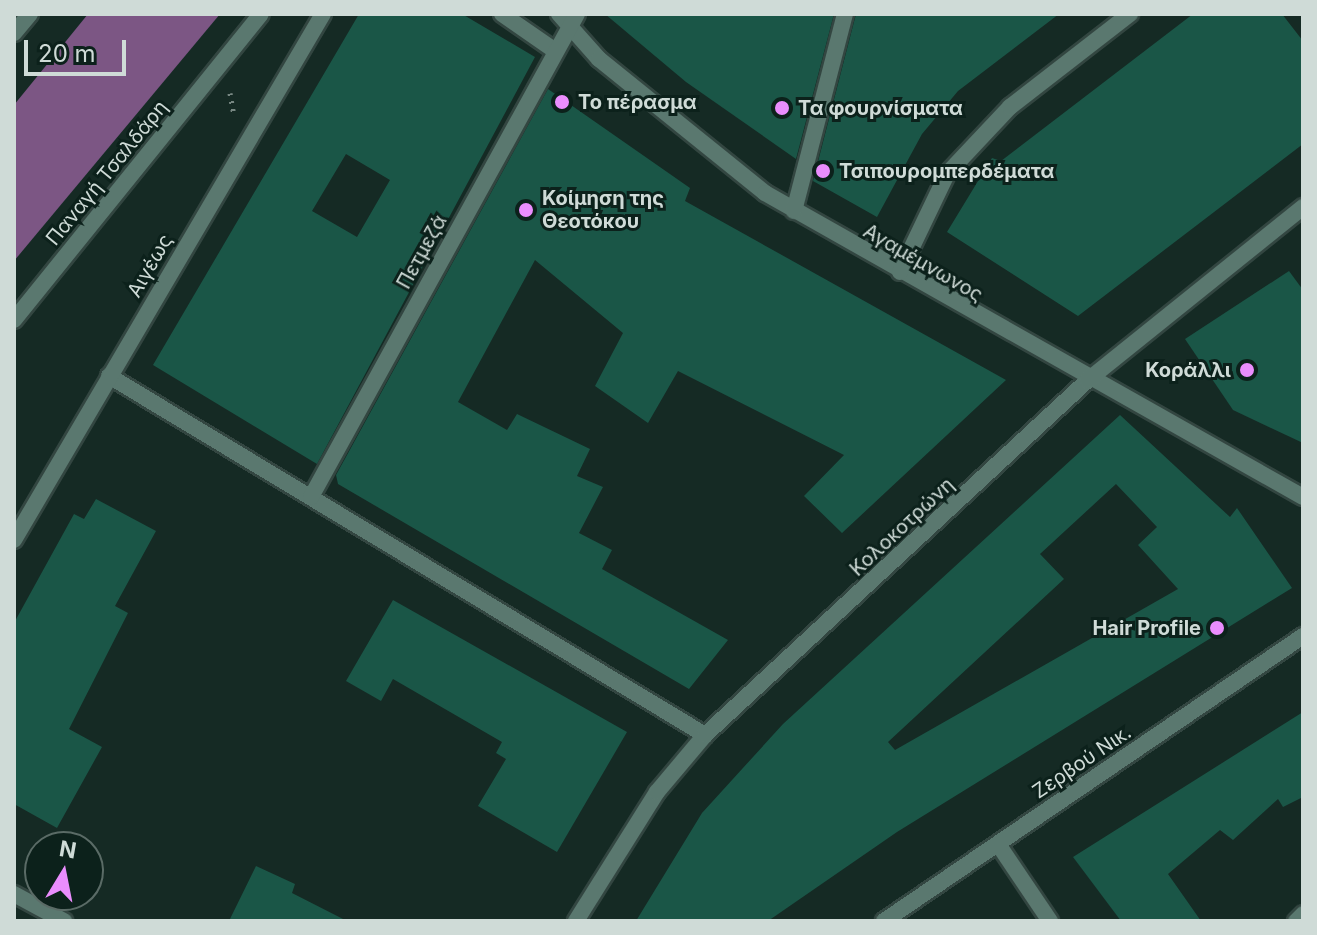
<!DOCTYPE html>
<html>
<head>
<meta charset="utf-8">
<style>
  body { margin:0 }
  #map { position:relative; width:1317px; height:935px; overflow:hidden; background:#152a24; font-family:Inter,sans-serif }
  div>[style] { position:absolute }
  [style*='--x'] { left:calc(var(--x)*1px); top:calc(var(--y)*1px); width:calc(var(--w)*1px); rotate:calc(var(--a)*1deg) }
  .water>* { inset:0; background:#7c5684 }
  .building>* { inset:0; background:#1a5647 }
  .path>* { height:5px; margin-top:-2.5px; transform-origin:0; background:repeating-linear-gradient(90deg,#778782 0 2px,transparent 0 8px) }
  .roads { filter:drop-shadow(2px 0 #334641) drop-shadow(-2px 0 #334641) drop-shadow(0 2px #334641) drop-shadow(0 -2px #334641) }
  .lane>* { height:14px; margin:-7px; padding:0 7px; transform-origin:7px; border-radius:7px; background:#5a786f }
  .street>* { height:16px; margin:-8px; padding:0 8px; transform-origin:8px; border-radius:8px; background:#5a786f }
  .dots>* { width:22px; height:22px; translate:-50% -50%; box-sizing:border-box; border:4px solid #0c211b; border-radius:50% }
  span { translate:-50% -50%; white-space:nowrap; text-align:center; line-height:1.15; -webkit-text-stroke:6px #0c211b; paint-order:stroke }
  .poi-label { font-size:20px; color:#cfdbd7; font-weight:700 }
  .left { translate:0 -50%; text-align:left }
  .right { translate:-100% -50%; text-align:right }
  .street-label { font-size:20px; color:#cfdbd7 }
  .frame { position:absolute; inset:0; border:16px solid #cfdbd7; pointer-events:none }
  .north { position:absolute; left:24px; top:831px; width:80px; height:80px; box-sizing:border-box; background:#0c211b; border:2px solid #5a6b66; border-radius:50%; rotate:10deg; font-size:22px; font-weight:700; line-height:32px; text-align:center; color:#cfdbd7 }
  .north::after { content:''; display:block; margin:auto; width:28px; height:36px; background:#ea8dfd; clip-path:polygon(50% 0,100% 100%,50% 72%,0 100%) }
  .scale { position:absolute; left:24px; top:40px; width:102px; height:36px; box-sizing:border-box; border:4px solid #cfdbd7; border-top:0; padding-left:10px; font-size:24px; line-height:28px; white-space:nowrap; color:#cfdbd7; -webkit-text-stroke:6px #0c211b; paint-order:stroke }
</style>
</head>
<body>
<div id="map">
  <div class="water">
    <i style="clip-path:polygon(88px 14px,220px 14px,14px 261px,14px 105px)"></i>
  </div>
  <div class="building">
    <i style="clip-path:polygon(evenodd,359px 14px,462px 14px,535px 57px,317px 464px,153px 365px,359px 14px,346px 154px,390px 180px,357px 237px,312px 211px,346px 154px)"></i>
    <i style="clip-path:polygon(605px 14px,834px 14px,796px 159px,686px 82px)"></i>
    <i style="clip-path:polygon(856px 14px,1059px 14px,958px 91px,922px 134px,877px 217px,813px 181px)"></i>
    <i style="clip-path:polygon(1193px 14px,1282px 14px,1303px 41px,1303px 144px,1078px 316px,947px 232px,992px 158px,1001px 161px)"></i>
    <i style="clip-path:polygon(548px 89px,690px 188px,685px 201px,1006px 380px,842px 533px,804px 496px,844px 455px,678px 371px,648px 423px,595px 386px,623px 333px,535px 260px,458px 402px,507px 430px,517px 414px,590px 449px,577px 476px,603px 487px,579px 533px,612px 550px,602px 569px,728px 640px,689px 689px,338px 484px,336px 475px)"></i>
    <i style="clip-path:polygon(1289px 271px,1303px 290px,1303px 443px,1233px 410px,1185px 339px)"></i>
    <i style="clip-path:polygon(evenodd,1120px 415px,1230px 517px,1237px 508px,1292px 588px,897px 832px,768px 921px,636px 921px,702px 813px,783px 724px,1120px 415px,1116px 484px,1157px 527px,1138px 545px,1178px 589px,895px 750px,888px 742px,1064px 579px,1040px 554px,1116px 484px)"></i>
    <i style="clip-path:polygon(96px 499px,156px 531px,115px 606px,128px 613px,69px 729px,102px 747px,57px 828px,14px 804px,14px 623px,74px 514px,84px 519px)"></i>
    <i style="clip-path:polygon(393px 600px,627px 732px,557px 852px,478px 806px,506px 759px,496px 753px,502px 742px,393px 679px,381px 701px,346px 681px)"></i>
    <i style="clip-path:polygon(1303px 712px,1303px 797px,1283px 807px,1278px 799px,1233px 840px,1220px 830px,1168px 874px,1201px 921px,1121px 921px,1073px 857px)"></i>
    <i style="clip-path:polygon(256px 866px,295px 884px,292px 893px,347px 921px,229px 921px)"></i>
  </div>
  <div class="path">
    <i style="--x:230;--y:93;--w:22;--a:80"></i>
  </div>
  <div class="roads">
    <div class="lane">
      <i style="--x:1295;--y:921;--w:11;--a:-45"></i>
    </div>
    <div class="street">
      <i style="--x:502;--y:14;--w:63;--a:34.7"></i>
      <i style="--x:559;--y:14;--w:60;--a:48.4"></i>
      <i style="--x:599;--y:59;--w:213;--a:38.9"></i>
      <i style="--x:765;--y:193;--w:618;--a:29.47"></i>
      <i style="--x:14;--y:33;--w:25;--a:-50"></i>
      <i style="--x:794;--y:211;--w:203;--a:-75.5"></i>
      <i style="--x:900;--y:272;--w:109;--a:-64.4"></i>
      <i style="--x:947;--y:174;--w:92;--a:-46.8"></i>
      <i style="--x:1010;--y:107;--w:152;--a:-37.8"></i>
      <i style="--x:14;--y:320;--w:393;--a:-51.1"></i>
      <i style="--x:109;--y:376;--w:696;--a:31.06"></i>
      <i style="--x:311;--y:497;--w:551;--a:-61.16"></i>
      <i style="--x:14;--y:540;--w:610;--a:-59.57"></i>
      <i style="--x:998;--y:844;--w:93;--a:56"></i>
      <i style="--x:14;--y:894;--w:57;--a:28.4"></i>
      <i style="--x:576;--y:921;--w:152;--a:-57.9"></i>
      <i style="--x:657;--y:792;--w:75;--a:-49.9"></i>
      <i style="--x:705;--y:735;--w:522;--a:-42.83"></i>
      <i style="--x:1088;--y:380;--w:276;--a:-38.8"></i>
      <i style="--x:884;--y:921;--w:507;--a:-34.22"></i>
    </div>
  </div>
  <div class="dots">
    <i style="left:562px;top:102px;background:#ea8dfd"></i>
    <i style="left:782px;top:108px;background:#ea8dfd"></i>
    <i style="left:823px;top:171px;background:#ea8dfd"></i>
    <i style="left:526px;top:210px;background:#ea8dfd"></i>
    <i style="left:1247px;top:370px;background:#ea8dfd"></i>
    <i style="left:1217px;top:628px;background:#ea8dfd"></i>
  </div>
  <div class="poi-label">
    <span class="left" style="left:578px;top:102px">Το πέρασμα</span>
    <span class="left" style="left:798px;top:108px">Τα φουρνίσματα</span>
    <span class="left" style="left:839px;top:171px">Τσιπουρομπερδέματα</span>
    <span class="left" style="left:542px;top:210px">Κοίμηση της<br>Θεοτόκου</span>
    <span class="right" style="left:1231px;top:370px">Κοράλλι</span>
    <span class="right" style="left:1201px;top:628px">Hair Profile</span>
  </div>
  <div class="street-label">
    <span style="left:107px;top:173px;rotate:-51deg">Παναγή Τσαλδάρη</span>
    <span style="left:422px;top:252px;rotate:-61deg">Πετμεζά</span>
    <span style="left:923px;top:263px;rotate:30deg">Αγαμέμνωνος</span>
    <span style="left:150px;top:266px;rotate:-60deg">Αιγέως</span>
    <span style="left:902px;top:527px;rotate:-43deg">Κολοκοτρώνη</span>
    <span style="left:1082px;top:762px;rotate:-34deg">Ζερβού Νικ.</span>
  </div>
  <div class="frame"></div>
  <div class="north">N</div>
  <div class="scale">20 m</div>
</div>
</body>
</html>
